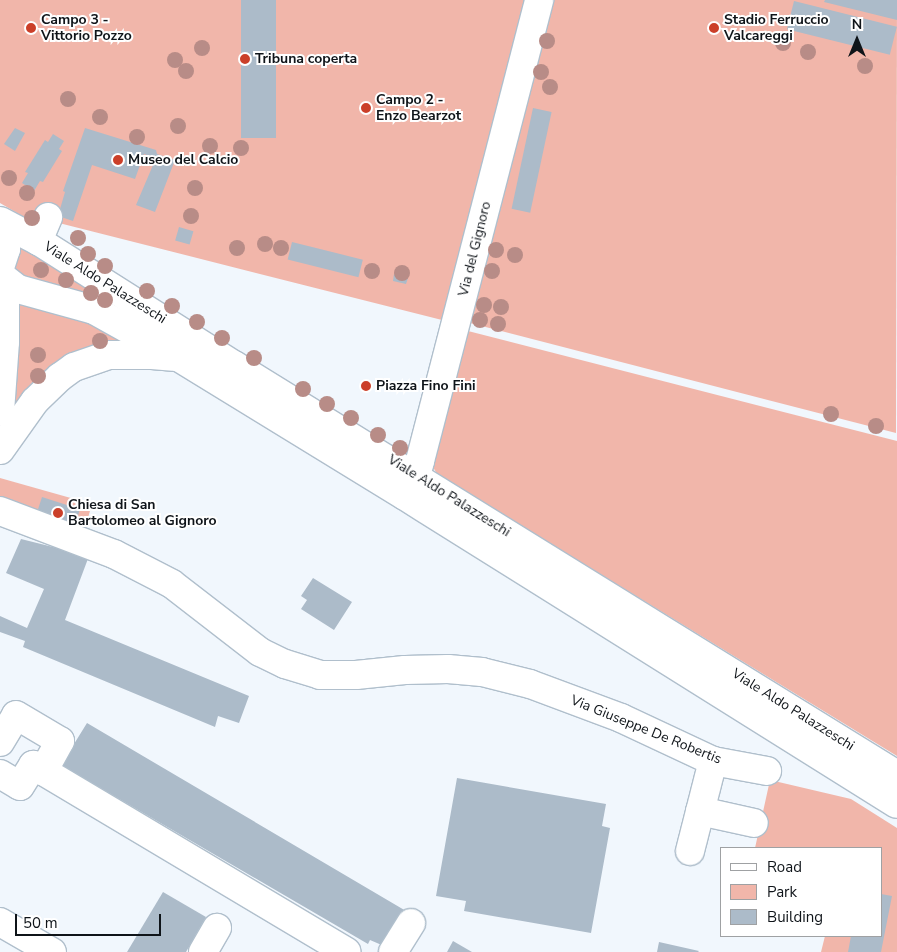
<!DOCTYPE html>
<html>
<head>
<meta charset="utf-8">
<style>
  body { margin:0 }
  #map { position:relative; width:897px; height:952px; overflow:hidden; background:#f1f7fd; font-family:"Nunito Sans",sans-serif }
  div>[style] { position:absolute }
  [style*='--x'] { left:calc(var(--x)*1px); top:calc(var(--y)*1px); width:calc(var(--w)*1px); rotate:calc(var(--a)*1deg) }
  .green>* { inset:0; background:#f1b6aa }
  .building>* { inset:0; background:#acbbc9; transform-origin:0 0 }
  .roads { filter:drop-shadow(1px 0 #b0bfcc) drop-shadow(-1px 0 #b0bfcc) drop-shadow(0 1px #b0bfcc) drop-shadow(0 -1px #b0bfcc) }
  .minor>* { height:28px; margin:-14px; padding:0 14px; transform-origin:14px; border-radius:14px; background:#fff }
  .major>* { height:28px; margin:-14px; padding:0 14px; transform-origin:14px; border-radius:14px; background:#fff }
  .trees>* { width:16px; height:16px; margin:-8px; border-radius:50%; background:#b88c87 }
  .dots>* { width:14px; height:14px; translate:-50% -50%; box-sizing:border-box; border:2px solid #fff; border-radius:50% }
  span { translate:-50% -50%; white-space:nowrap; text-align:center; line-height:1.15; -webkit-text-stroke:4px #fff; paint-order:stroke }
  .poi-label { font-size:14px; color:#0f1419; font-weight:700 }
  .left { translate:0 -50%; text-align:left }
  .street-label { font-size:14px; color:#0f1419 }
  .legend { position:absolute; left:720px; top:847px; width:162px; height:90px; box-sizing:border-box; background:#fff; border:1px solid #9fa1a3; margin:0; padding:6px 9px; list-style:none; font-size:15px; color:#0f1419 }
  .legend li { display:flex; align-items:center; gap:10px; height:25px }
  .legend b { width:25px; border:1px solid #9fa1a3 }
  .north { position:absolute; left:832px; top:15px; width:50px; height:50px; -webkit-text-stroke:4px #fff; paint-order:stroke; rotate:0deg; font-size:14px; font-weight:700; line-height:20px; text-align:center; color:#0f1419 }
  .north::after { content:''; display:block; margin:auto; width:18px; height:22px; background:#0f1419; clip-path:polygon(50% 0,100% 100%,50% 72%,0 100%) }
  .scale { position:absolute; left:15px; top:914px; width:146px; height:22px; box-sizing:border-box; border:2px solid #0f1419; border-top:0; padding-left:6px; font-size:15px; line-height:18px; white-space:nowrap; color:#0f1419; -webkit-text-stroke:4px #fff; paint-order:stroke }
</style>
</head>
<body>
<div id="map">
  <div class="green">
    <i style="clip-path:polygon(0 0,525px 0,442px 320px,55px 222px,36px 224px,0 203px)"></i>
    <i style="clip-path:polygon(552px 0,897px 0,896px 433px,470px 323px,549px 6px)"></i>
    <i style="clip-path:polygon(15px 241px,136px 314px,15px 280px)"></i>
    <i style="clip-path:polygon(17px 301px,65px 311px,124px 337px,122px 347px,15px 406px,18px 359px)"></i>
    <i style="clip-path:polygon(468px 331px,897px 441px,897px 756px,437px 474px,433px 467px,433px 457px)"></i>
    <i style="clip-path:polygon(0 478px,92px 504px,83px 535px,0 506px)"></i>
    <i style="clip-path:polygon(770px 780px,851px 799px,897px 828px,897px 952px,821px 952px,825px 936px,881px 936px,881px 848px,755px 848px)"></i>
  </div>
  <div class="building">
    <i style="left:241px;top:0;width:35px;height:138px"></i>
    <i style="clip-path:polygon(825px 0,897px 0,897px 20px,824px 2px)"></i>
    <i style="left:794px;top:1px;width:106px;height:29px;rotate:14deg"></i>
    <i style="left:533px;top:108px;width:19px;height:103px;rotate:12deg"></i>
    <i style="clip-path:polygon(15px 128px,25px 133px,15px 151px,4px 144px)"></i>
    <i style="clip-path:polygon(85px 128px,156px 150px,157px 154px,175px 160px,155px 212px,136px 205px,156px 158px,144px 154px,135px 179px,92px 165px,73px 221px,58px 216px,65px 192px,63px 191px)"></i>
    <i style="clip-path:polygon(53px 134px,64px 141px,59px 149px,62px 151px,43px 182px,40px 181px,34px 191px,22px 183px,28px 173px,25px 172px,45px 140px,48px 142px)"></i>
    <i style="left:179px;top:227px;width:15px;height:14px;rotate:16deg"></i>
    <i style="left:292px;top:242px;width:73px;height:18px;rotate:14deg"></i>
    <i style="clip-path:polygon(394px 274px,408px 278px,406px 284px,393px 281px)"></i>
    <i style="left:42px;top:497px;width:40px;height:22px;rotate:18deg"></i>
    <i style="clip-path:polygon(21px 539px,89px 556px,65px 620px,249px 696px,239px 723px,218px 716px,215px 727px,23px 647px,25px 641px,0 632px,0 616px,27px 628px,44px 589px,6px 573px)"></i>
    <i style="clip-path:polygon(313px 578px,352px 602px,334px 630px,301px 609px,307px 600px,301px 596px)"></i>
    <i style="clip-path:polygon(87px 723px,406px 911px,384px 946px,370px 940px,368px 944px,61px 765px)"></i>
    <i style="clip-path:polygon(457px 778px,606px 804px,602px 826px,610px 828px,591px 933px,464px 911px,466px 901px,436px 896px)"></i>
    <i style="clip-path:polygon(163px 892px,206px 917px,186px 952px,127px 952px)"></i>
    <i style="clip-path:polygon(881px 894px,892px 896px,881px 952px,848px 952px,851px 936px,881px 936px)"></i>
    <i style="clip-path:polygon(453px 941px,472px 952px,447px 952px)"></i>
    <i style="clip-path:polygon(659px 942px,699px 951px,698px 952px,657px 952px)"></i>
  </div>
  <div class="roads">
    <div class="minor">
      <i style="--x:0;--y:221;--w:45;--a:27.7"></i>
      <i style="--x:40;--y:242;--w:230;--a:32.4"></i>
      <i style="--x:234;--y:365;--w:780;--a:31.73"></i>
      <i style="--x:38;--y:241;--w:26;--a:-67"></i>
      <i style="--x:0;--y:275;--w:23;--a:38"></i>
      <i style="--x:18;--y:289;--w:79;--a:15.4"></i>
      <i style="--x:94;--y:310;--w:98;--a:29.2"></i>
      <i style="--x:180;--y:358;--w:264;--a:31.5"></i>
      <i style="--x:405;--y:496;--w:580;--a:32.05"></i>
      <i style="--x:0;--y:450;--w:60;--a:-54.5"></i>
      <i style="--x:35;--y:401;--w:35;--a:-44"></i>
      <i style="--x:60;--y:377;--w:17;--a:-36"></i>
      <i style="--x:74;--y:367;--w:36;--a:-19"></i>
      <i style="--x:108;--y:355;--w:44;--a:0"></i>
      <i style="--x:152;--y:355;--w:21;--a:5"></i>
      <i style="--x:408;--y:491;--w:17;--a:-62"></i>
      <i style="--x:416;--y:476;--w:16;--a:-75"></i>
      <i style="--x:420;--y:461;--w:476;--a:-75.5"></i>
      <i style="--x:0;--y:511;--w:122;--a:20.7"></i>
      <i style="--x:114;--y:554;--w:65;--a:27.3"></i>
      <i style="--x:172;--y:584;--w:111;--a:37.7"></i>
      <i style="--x:260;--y:652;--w:28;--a:26"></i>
      <i style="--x:285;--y:664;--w:37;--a:17"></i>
      <i style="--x:320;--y:675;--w:36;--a:0"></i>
      <i style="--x:356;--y:675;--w:49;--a:-5.8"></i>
      <i style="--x:405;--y:670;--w:43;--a:-1.3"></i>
      <i style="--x:448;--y:669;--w:34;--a:5"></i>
      <i style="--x:482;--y:672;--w:49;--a:14"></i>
      <i style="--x:530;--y:684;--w:97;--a:20.5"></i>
      <i style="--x:621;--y:718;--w:102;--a:25.1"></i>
      <i style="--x:713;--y:761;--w:55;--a:10.5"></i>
      <i style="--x:0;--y:742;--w:31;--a:-59"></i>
      <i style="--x:16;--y:715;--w:51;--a:30.6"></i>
      <i style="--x:60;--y:741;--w:35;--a:119"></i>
      <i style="--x:0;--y:774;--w:23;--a:31"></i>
      <i style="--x:20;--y:786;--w:25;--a:-58"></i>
      <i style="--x:33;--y:765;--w:365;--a:30.8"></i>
      <i style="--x:700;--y:811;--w:55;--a:12.5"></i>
      <i style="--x:690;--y:851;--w:93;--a:-75.7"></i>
      <i style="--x:0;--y:922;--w:60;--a:30"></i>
      <i style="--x:203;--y:952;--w:28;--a:-60"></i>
      <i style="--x:393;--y:952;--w:34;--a:-58"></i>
    </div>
    <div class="major">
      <i style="--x:0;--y:225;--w:13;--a:67"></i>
      <i style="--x:5;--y:237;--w:12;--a:85"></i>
      <i style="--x:6;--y:249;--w:19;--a:108"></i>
      <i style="--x:0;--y:282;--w:15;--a:70"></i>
      <i style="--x:5;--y:296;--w:46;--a:90"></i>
      <i style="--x:5;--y:342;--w:70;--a:94.1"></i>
    </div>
  </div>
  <div class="trees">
    <i style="left:547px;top:41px"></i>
    <i style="left:783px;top:43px"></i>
    <i style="left:202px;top:48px"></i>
    <i style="left:808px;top:52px"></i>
    <i style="left:175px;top:60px"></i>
    <i style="left:865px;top:66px"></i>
    <i style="left:186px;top:71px"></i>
    <i style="left:541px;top:72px"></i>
    <i style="left:550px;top:87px"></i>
    <i style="left:68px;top:99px"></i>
    <i style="left:100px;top:117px"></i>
    <i style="left:178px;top:126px"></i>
    <i style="left:137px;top:137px"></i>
    <i style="left:210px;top:146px"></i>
    <i style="left:241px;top:148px"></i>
    <i style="left:9px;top:178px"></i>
    <i style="left:195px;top:188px"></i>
    <i style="left:27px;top:193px"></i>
    <i style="left:191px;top:216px"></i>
    <i style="left:32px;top:218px"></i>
    <i style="left:78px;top:238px"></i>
    <i style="left:265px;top:244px"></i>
    <i style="left:237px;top:248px"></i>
    <i style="left:281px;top:248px"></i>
    <i style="left:496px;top:250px"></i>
    <i style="left:88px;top:254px"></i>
    <i style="left:515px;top:255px"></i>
    <i style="left:105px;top:266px"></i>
    <i style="left:41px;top:270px"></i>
    <i style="left:372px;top:271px"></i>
    <i style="left:492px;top:271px"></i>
    <i style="left:402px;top:273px"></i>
    <i style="left:66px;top:280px"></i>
    <i style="left:147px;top:291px"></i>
    <i style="left:91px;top:293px"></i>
    <i style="left:105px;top:300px"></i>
    <i style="left:484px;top:305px"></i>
    <i style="left:172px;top:306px"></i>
    <i style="left:501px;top:307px"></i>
    <i style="left:480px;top:320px"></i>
    <i style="left:197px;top:322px"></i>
    <i style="left:498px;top:324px"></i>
    <i style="left:222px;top:338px"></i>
    <i style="left:100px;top:341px"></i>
    <i style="left:38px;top:355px"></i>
    <i style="left:254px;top:358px"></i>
    <i style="left:38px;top:376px"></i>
    <i style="left:303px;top:389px"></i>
    <i style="left:327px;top:404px"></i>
    <i style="left:831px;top:414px"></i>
    <i style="left:351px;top:418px"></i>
    <i style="left:876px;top:426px"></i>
    <i style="left:378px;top:435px"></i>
    <i style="left:400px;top:448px"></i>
  </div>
  <div class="dots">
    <i style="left:31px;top:28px;background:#cb3f29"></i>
    <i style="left:714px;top:28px;background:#cb3f29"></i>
    <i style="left:245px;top:59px;background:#cb3f29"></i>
    <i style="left:366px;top:108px;background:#cb3f29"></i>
    <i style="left:118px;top:160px;background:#cb3f29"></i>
    <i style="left:366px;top:386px;background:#cb3f29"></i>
    <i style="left:58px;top:513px;background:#cb3f29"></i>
  </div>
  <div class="poi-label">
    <span class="left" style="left:41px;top:28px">Campo 3 -<br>Vittorio Pozzo</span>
    <span class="left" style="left:724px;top:28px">Stadio Ferruccio<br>Valcareggi</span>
    <span class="left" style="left:255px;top:59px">Tribuna coperta</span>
    <span class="left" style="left:376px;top:108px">Campo 2 -<br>Enzo Bearzot</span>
    <span class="left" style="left:128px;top:160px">Museo del Calcio</span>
    <span class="left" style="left:376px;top:386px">Piazza Fino Fini</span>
    <span class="left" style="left:68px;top:513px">Chiesa di San<br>Bartolomeo al Gignoro</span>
  </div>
  <div class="street-label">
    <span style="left:475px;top:249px;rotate:-76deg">Via del Gignoro</span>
    <span style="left:105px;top:283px;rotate:32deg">Viale Aldo Palazzeschi</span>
    <span style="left:449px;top:496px;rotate:32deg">Viale Aldo Palazzeschi</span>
    <span style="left:793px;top:710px;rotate:32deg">Viale Aldo Palazzeschi</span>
    <span style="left:646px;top:730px;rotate:22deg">Via Giuseppe De Robertis</span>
  </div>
  <ul class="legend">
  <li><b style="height:6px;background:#fff"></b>Road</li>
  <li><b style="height:14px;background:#f1b6aa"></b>Park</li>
  <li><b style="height:14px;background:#acbbc9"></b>Building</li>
  </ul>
  <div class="north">N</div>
  <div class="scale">50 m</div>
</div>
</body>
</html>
